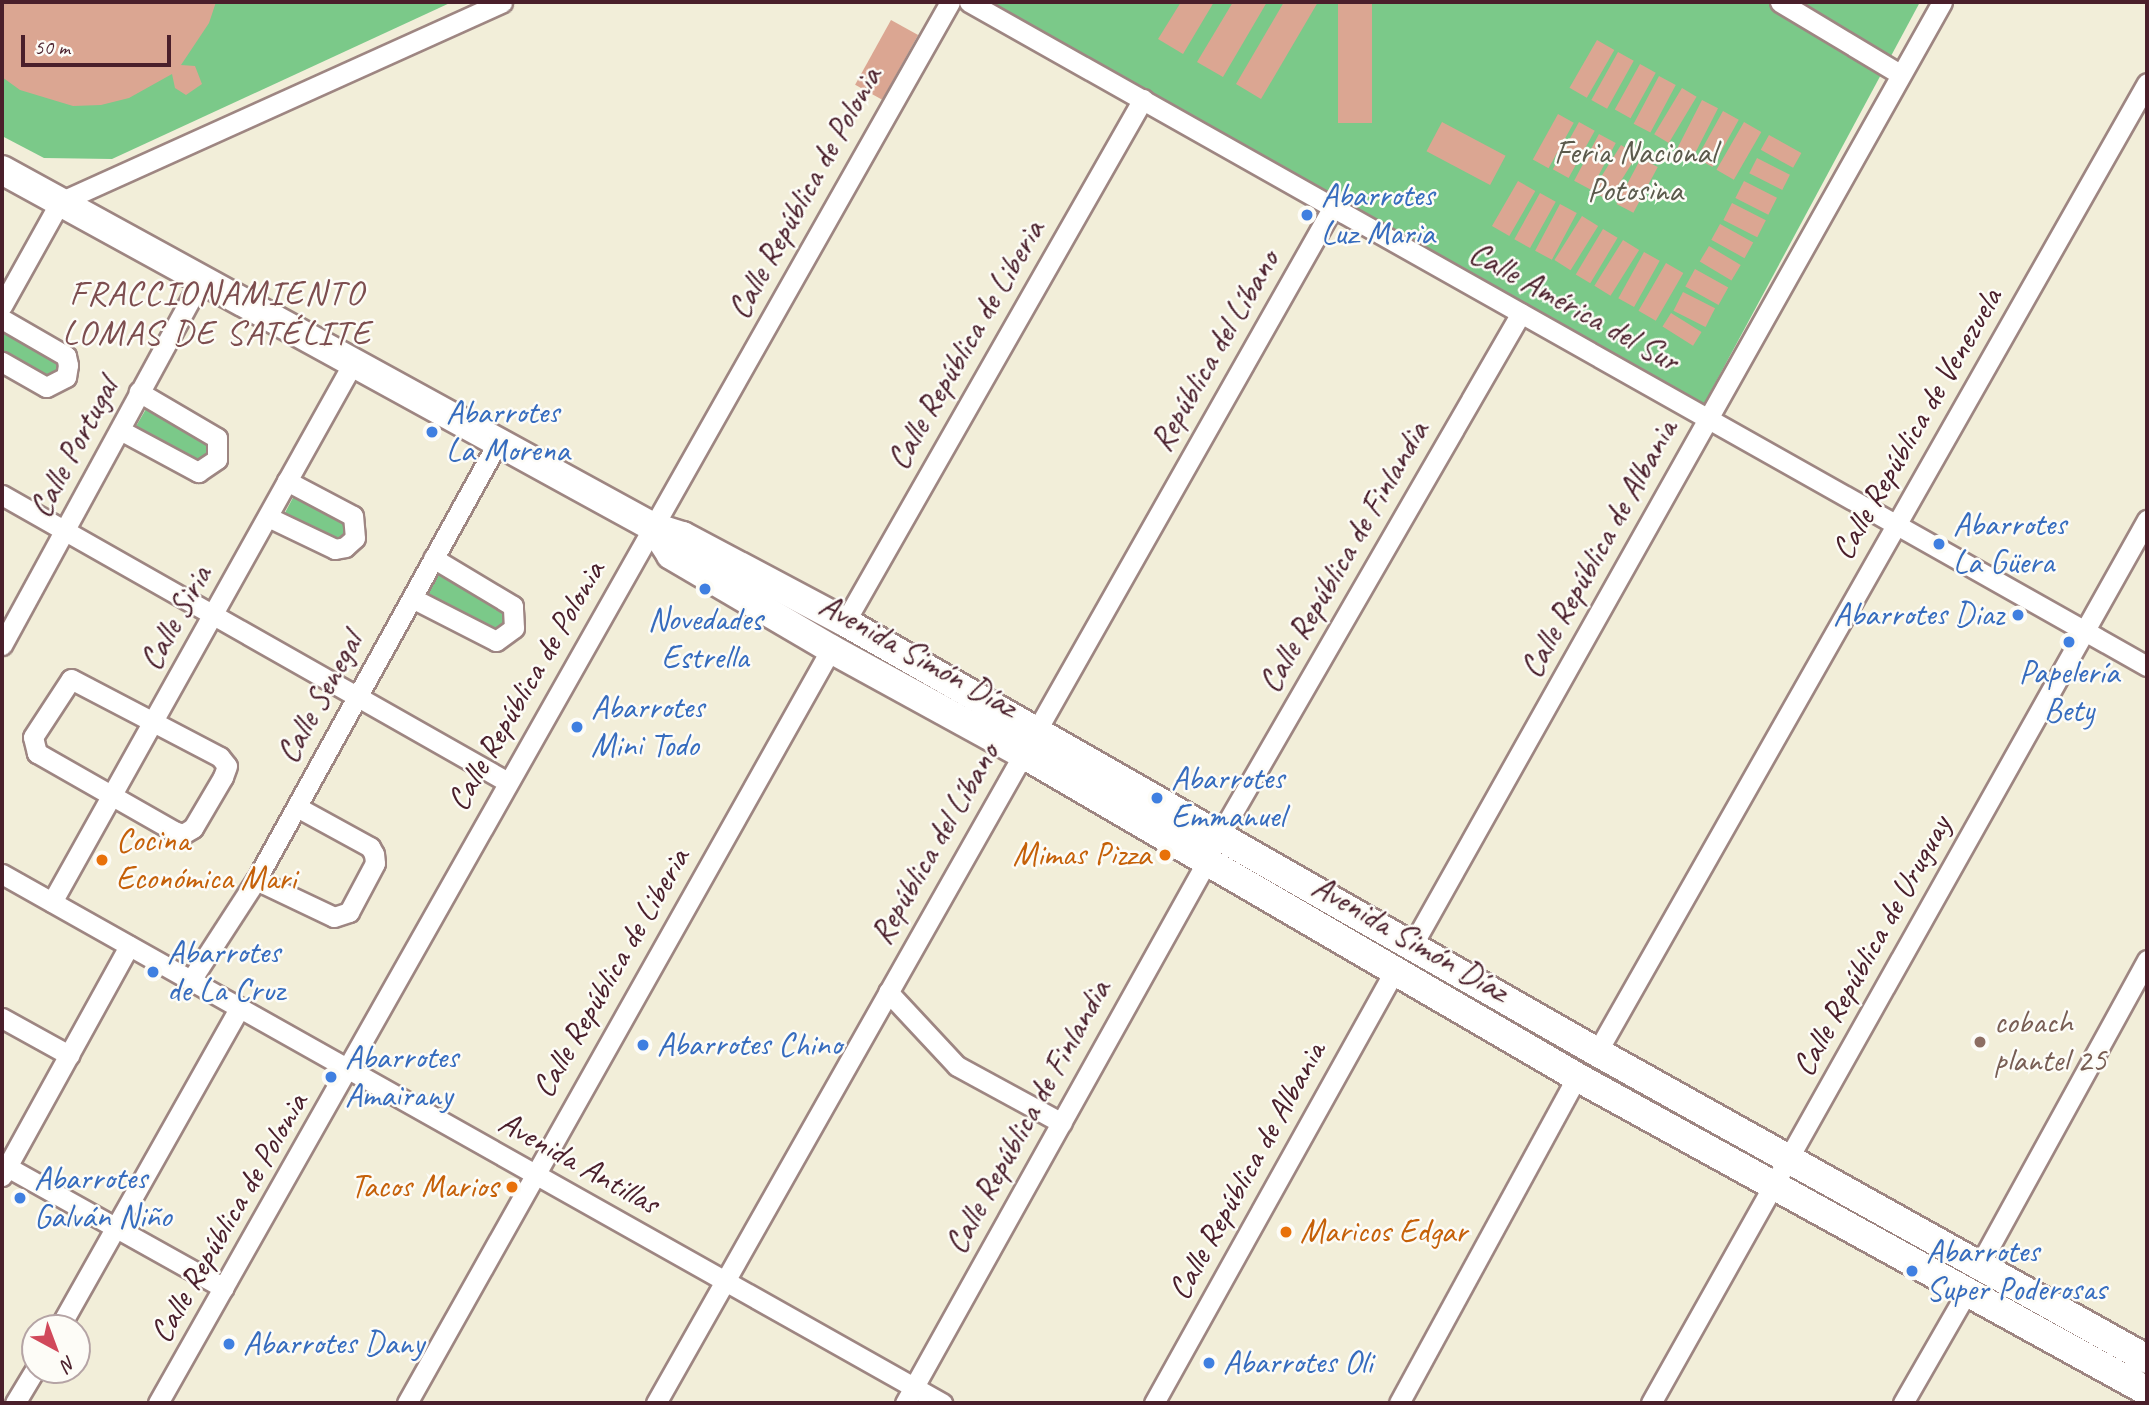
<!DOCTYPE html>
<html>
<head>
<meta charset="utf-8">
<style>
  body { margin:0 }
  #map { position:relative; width:2149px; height:1405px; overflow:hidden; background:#f2eed9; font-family:Caveat,sans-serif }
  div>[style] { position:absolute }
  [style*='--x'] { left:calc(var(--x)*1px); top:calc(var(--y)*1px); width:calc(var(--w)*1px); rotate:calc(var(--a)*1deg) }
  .green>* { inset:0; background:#7bc989; transform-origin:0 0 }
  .building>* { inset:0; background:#dba692; transform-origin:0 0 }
  .roads { filter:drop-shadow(2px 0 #9e8682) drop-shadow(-2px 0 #9e8682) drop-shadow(0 2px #9e8682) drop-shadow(0 -2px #9e8682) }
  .street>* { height:19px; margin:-9.5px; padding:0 9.5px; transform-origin:9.5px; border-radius:9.5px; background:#fff }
  .secondary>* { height:28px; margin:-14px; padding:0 14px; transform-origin:14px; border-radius:14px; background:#fff }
  .dots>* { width:19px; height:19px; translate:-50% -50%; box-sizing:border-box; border:4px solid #fdfcf7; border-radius:50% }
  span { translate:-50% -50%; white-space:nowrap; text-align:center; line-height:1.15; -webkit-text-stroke:5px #fdfcf7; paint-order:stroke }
  .park-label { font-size:33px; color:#5b5a4c }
  .street-label { font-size:33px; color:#4a1f2b }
  .shop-label { font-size:33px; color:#366cbe }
  .left { translate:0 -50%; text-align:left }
  .right { translate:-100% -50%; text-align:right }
  .food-label { font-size:33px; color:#c56008 }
  .education-label { font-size:33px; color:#785e54 }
  .neighbourhood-label { font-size:35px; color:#7d4e4f; letter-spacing:2px }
  .frame { position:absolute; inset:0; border:4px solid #4a1f2b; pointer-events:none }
  .north { position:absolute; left:21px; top:1314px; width:70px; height:70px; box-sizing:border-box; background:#fdfcf7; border:2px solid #b5a4a5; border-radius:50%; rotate:139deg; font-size:19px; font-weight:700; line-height:28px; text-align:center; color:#4a1f2b }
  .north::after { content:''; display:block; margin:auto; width:24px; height:32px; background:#d1495b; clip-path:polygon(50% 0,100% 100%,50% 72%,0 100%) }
  .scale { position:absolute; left:21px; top:35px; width:150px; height:32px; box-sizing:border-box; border:4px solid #4a1f2b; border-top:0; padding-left:9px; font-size:21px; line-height:24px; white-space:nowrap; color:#4a1f2b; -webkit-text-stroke:5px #fdfcf7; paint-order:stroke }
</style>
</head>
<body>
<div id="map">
  <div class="green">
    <i style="clip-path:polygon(2px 2px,452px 2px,112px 159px,44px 158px,2px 136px)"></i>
    <i style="clip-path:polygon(986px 2px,1920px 2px,1703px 406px)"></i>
    <i style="clip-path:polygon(2px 326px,66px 366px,50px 393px,2px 356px)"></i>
    <i style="left:146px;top:409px;width:75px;height:29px;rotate:30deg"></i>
    <i style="left:296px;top:492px;width:69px;height:26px;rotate:28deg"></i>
    <i style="left:440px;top:572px;width:81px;height:29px;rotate:28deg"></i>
  </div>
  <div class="building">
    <i style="clip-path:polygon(2px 2px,216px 2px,209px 23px,181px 65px,195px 66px,202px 84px,186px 95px,175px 88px,172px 74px,129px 98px,101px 105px,73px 106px,20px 90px,2px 77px)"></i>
    <i style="clip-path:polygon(1181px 2px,1214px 2px,1183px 54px,1158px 39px)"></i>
    <i style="clip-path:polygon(1233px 2px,1267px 2px,1223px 77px,1197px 62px)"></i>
    <i style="clip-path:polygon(1284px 2px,1318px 2px,1261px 99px,1236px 84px)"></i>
    <i style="left:1338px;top:2px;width:34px;height:121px"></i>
    <i style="left:891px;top:20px;width:31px;height:74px;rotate:29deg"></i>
    <i style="left:1597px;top:40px;width:20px;height:55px;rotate:30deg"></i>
    <i style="left:1618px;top:52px;width:18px;height:55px;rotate:29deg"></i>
    <i style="left:1640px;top:64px;width:18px;height:52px;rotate:29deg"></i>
    <i style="left:1659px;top:76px;width:19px;height:54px;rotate:28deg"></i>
    <i style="left:1682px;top:88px;width:17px;height:54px;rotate:31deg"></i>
    <i style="left:1702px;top:100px;width:18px;height:54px;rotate:27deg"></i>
    <i style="left:1723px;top:111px;width:18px;height:54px;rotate:29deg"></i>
    <i style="left:1558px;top:114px;width:18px;height:52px;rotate:29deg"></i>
    <i style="left:1442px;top:122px;width:72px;height:33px;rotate:28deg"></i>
    <i style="left:1579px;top:122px;width:18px;height:54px;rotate:29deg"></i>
    <i style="left:1744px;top:122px;width:20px;height:55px;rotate:30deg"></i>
    <i style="left:1599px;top:134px;width:19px;height:53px;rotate:28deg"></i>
    <i style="left:1769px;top:135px;width:37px;height:17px;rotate:29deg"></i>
    <i style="left:1621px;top:145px;width:19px;height:54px;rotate:32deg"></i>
    <i style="left:1641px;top:158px;width:19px;height:52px;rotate:28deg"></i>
    <i style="left:1757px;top:158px;width:37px;height:17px;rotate:27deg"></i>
    <i style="left:1518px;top:181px;width:20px;height:52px;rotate:30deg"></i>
    <i style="left:1744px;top:181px;width:37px;height:19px;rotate:27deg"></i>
    <i style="left:1540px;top:193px;width:18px;height:53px;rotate:29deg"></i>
    <i style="left:1732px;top:203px;width:38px;height:19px;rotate:27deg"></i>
    <i style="left:1560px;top:204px;width:19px;height:53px;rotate:28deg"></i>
    <i style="left:1582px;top:216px;width:19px;height:52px;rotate:32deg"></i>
    <i style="left:1720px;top:224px;width:38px;height:18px;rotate:29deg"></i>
    <i style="left:1603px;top:229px;width:17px;height:53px;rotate:31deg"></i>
    <i style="left:1623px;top:240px;width:19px;height:54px;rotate:32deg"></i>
    <i style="left:1709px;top:246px;width:37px;height:18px;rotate:31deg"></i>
    <i style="left:1644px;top:252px;width:18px;height:53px;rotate:29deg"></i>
    <i style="left:1666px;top:263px;width:20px;height:55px;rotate:30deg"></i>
    <i style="left:1695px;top:269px;width:38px;height:20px;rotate:29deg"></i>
    <i style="left:1683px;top:292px;width:36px;height:21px;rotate:27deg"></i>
    <i style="left:1671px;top:313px;width:36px;height:16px;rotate:32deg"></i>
  </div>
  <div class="roads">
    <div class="street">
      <i style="--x:969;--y:2;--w:1352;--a:29.41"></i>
      <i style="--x:1780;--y:2;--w:140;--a:31"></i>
      <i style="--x:2;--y:306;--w:119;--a:-60.9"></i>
      <i style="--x:60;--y:202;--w:485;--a:-24.3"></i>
      <i style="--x:2;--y:319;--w:74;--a:30"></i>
      <i style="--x:66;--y:356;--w:9;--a:77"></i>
      <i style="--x:68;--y:365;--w:12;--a:99"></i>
      <i style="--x:66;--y:377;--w:22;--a:153"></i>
      <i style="--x:46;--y:387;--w:51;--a:-150.4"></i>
      <i style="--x:120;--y:430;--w:89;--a:28.3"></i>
      <i style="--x:198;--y:472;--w:23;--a:-34"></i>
      <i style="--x:217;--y:459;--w:21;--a:-90"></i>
      <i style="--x:217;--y:438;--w:91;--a:-149.5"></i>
      <i style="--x:2;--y:495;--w:579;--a:29.57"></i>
      <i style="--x:268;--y:517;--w:74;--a:25.5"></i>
      <i style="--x:335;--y:549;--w:10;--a:-11"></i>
      <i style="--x:345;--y:547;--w:13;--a:-42"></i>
      <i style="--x:355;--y:538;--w:22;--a:-95"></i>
      <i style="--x:353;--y:516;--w:75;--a:-152.1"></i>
      <i style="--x:412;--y:598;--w:94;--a:27.1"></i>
      <i style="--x:496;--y:641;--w:22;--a:-36"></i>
      <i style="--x:514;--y:628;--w:22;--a:-93"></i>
      <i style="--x:513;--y:606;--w:93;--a:-149"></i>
      <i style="--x:845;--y:622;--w:602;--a:-60.33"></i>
      <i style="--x:2;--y:645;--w:416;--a:-61.4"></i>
      <i style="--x:71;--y:679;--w:168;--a:27.6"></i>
      <i style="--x:220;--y:757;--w:11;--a:52"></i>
      <i style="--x:227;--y:766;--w:12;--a:110"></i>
      <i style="--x:223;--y:777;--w:59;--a:120.5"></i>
      <i style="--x:193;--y:828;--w:12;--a:149"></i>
      <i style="--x:183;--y:834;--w:9;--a:-162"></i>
      <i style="--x:174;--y:831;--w:158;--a:-150.3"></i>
      <i style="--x:37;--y:753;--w:16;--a:-104"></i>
      <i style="--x:33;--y:737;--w:69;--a:-56.8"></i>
      <i style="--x:1221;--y:833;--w:600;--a:-60.02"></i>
      <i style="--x:2;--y:874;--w:1079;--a:29.37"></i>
      <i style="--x:256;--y:880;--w:86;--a:25.4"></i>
      <i style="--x:334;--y:917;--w:16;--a:-18"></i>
      <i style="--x:349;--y:912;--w:55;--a:-62"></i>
      <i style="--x:375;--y:863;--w:9;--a:-96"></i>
      <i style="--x:374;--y:854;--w:8;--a:-120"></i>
      <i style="--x:370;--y:847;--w:83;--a:-151.3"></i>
      <i style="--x:52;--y:902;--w:617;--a:-60.82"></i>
      <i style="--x:1413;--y:944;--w:1080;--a:-60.68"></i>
      <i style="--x:191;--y:980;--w:119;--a:-57"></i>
      <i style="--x:256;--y:880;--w:500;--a:-61.08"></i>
      <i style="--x:888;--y:992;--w:101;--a:47"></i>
      <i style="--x:957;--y:1066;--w:119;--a:28.5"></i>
      <i style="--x:2;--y:1018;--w:77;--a:28.9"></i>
      <i style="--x:1597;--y:1052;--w:1114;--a:-60.42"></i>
      <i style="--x:2;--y:1164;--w:254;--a:29.2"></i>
      <i style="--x:2;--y:1176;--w:263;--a:-61.1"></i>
      <i style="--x:1980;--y:1264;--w:347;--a:-61.2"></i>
      <i style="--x:59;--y:1328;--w:367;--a:-60.6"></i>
      <i style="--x:15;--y:1403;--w:39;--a:-59"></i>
      <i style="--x:158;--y:1403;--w:1609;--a:-60.52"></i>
      <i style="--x:407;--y:1403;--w:865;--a:-60.65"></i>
      <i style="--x:656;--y:1403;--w:1374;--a:-60.49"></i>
      <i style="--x:905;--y:1403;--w:620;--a:-60.87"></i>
      <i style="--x:1154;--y:1403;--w:497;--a:-60.9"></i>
      <i style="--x:1399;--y:1403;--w:371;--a:-61.4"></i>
      <i style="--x:1651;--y:1403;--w:1013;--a:-60.68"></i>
      <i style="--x:1903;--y:1403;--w:130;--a:-60.1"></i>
    </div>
    <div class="secondary">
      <i style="--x:2;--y:170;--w:742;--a:28.74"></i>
      <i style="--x:653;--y:527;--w:31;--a:17"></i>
      <i style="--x:683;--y:536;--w:183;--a:28"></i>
      <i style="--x:845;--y:622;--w:866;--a:29.76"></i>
      <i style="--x:1597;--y:1052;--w:630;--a:29.17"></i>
      <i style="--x:653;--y:527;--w:33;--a:57"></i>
      <i style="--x:671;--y:555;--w:186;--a:30.4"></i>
      <i style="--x:831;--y:649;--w:219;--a:28.7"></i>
      <i style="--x:1023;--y:754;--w:641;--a:30.24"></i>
      <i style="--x:1577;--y:1077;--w:651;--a:28.85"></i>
    </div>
  </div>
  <div class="dots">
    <i style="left:1307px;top:215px;background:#3f7fe0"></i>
    <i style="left:432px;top:432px;background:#3f7fe0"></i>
    <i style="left:1939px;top:544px;background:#3f7fe0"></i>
    <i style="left:705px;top:589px;background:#3f7fe0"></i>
    <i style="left:2018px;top:615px;background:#3f7fe0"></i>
    <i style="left:2069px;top:642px;background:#3f7fe0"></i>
    <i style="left:577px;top:727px;background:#3f7fe0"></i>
    <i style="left:1157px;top:798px;background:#3f7fe0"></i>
    <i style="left:1165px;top:855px;background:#e8710a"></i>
    <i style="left:102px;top:860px;background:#e8710a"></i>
    <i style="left:153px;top:972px;background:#3f7fe0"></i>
    <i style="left:1980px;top:1042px;background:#8d6e63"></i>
    <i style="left:643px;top:1045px;background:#3f7fe0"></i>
    <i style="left:331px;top:1077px;background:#3f7fe0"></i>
    <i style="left:512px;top:1187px;background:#e8710a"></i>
    <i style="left:20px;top:1198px;background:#3f7fe0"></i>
    <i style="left:1286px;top:1232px;background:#e8710a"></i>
    <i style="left:1912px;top:1271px;background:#3f7fe0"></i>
    <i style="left:229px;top:1344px;background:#3f7fe0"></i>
    <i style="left:1209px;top:1363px;background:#3f7fe0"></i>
  </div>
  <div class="park-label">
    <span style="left:1635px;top:172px">Feria Nacional<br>Potosina</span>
  </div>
  <div class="street-label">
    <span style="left:805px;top:193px;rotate:-61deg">Calle República de Polonia</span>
    <span style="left:1574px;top:307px;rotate:29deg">Calle América del Sur</span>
    <span style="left:966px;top:345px;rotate:-60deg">Calle República de Liberia</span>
    <span style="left:1215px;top:351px;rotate:-60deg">República del Líbano</span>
    <span style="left:1917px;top:424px;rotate:-60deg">Calle República de Venezuela</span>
    <span style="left:74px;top:448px;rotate:-62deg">Calle Portugal</span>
    <span style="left:1599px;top:549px;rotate:-61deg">Calle República de Albania</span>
    <span style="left:1344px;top:557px;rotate:-60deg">Calle República de Finlandia</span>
    <span style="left:176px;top:618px;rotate:-61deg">Calle Siria</span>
    <span style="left:918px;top:656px;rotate:29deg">Avenida Simón Díaz</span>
    <span style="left:526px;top:686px;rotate:-60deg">Calle República de Polonia</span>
    <span style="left:320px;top:698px;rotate:-61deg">Calle Senegal</span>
    <span style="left:935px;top:844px;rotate:-60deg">República del Líbano</span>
    <span style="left:1410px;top:939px;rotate:30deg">Avenida Simón Díaz</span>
    <span style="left:1872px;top:946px;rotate:-61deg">Calle República de Uruguay</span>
    <span style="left:611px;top:973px;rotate:-60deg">Calle República de Liberia</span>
    <span style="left:1028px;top:1117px;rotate:-61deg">Calle República de Finlandia</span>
    <span style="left:579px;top:1163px;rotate:29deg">Avenida Antillas</span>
    <span style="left:1247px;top:1171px;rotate:-61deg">Calle República de Albania</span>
    <span style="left:229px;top:1218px;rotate:-60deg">Calle República de Polonia</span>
  </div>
  <div class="shop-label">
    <span class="left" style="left:1321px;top:215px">Abarrotes<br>Luz Maria</span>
    <span class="left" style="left:446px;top:432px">Abarrotes<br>La Morena</span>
    <span class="left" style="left:1953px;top:544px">Abarrotes<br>La Güera</span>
    <span class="right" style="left:2004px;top:615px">Abarrotes Diaz</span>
    <span style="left:705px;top:639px">Novedades<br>Estrella</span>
    <span style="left:2069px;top:692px">Papelería<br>Bety</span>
    <span class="left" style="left:591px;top:727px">Abarrotes<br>Mini Todo</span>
    <span class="left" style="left:1171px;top:798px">Abarrotes<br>Emmanuel</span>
    <span class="left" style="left:167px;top:972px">Abarrotes<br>de La Cruz</span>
    <span class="left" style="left:657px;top:1045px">Abarrotes Chino</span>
    <span class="left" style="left:345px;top:1077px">Abarrotes<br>Amairany</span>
    <span class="left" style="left:34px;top:1198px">Abarrotes<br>Galván Niño</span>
    <span class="left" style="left:1926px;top:1271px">Abarrotes<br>Super Poderosas</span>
    <span class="left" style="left:243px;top:1344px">Abarrotes Dany</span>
    <span class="left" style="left:1223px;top:1363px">Abarrotes Oli</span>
  </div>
  <div class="food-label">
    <span class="left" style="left:116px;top:860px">Cocina<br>Económica Mari</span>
    <span class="right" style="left:1151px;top:855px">Mimas Pizza</span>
    <span class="right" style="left:498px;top:1187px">Tacos Marios</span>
    <span class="left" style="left:1300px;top:1232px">Maricos Edgar</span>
  </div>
  <div class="education-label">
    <span class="left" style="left:1994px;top:1042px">cobach<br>plantel 25</span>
  </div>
  <div class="neighbourhood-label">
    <span style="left:217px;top:313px">FRACCIONAMIENTO<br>LOMAS DE SATÉLITE</span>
  </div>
  <div class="frame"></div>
  <div class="north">N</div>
  <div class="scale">50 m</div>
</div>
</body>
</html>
